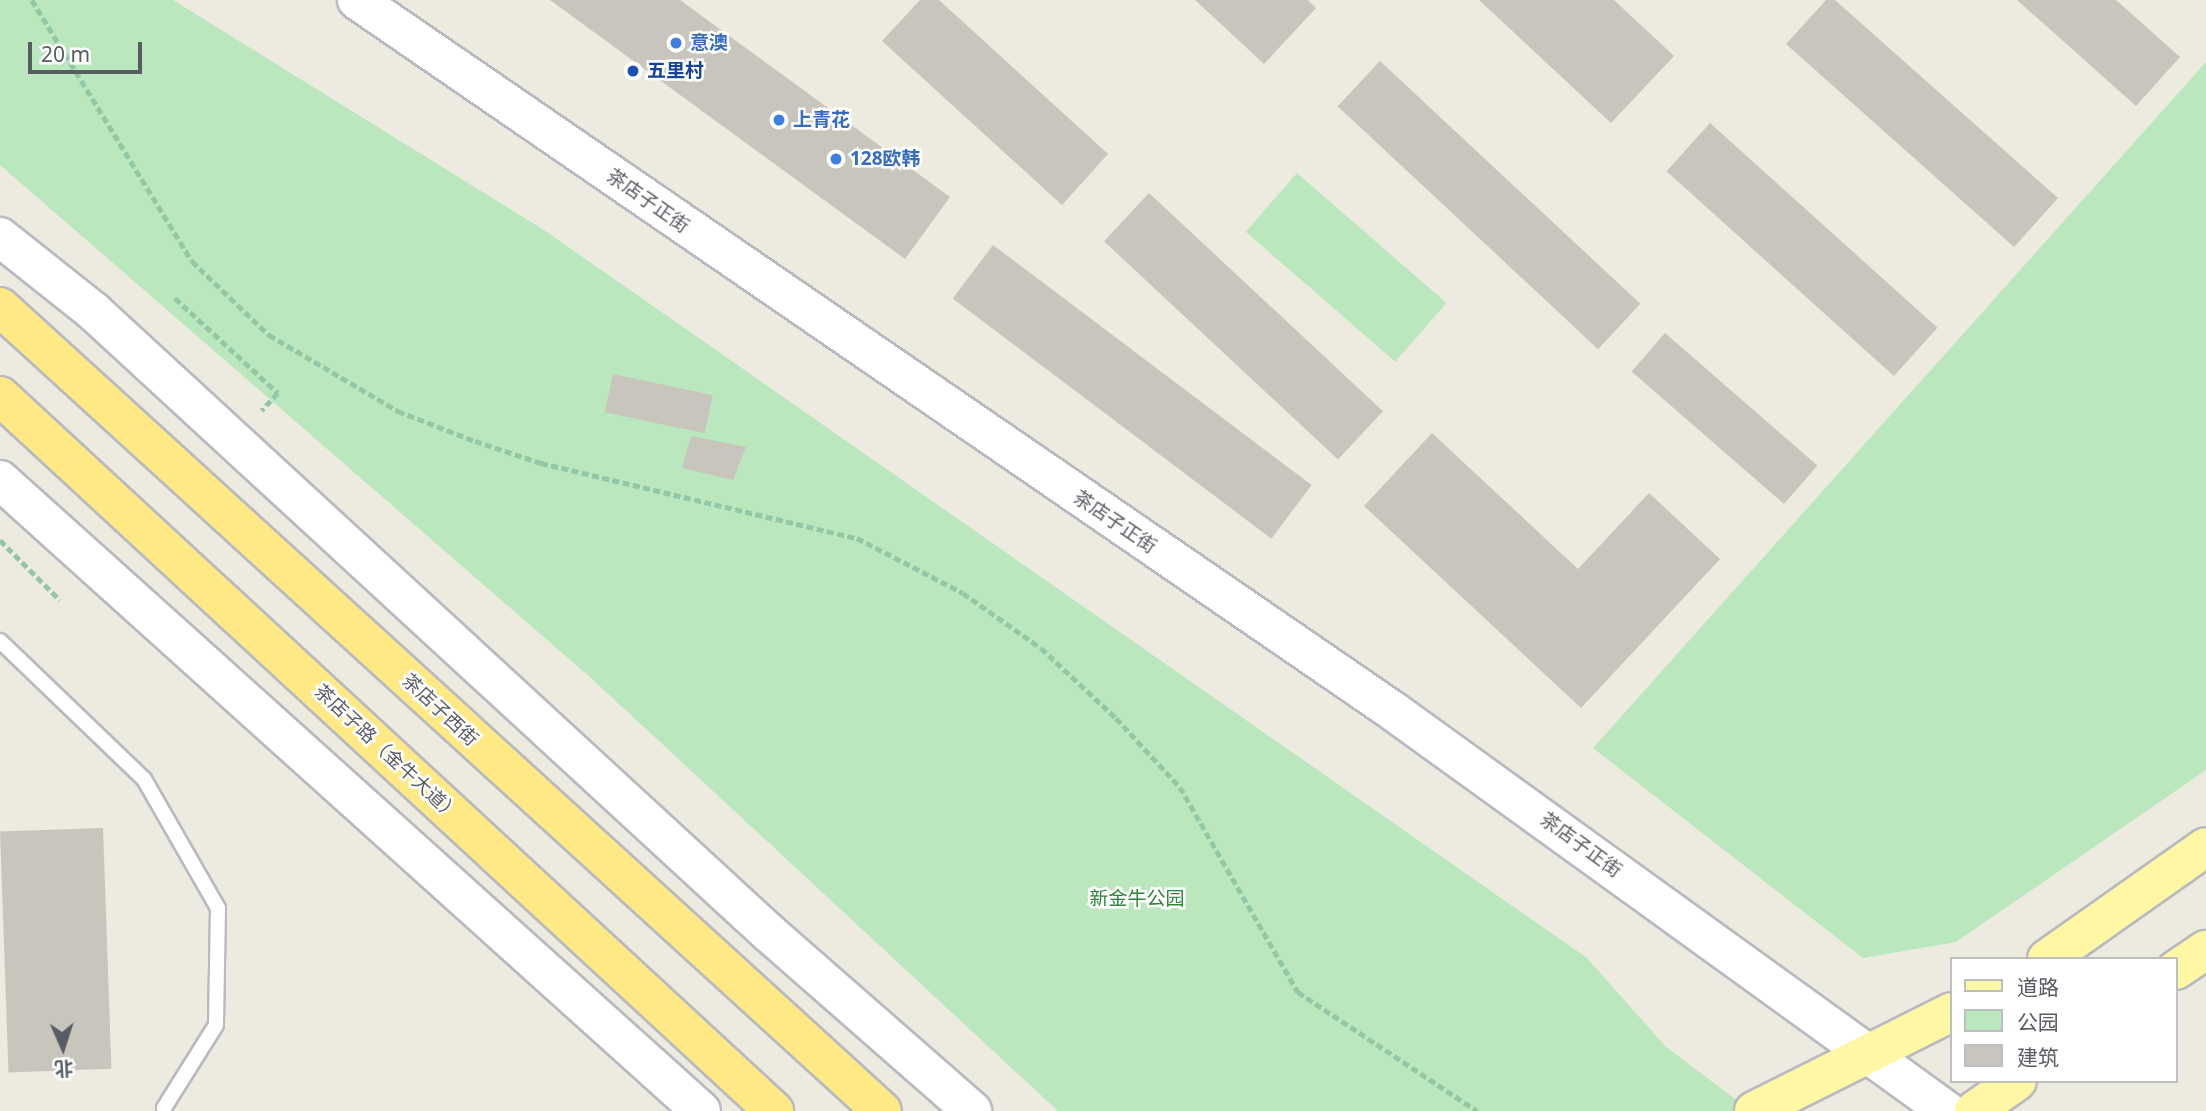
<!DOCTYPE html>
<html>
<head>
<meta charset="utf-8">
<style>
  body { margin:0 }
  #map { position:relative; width:2206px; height:1111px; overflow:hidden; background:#edebe0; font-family:"Noto Sans","Noto Sans SC",sans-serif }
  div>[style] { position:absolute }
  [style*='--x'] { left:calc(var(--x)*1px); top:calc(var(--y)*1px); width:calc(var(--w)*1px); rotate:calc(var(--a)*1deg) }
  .green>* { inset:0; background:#bae7bd; transform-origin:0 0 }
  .building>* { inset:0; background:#c8c5bd; transform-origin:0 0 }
  .path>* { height:4.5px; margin-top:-2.25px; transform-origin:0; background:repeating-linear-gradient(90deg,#93c8a6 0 7px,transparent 0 10.5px) }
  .roads { filter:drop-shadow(2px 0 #b8bac0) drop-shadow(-2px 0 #b8bac0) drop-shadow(0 2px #b8bac0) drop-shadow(0 -2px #b8bac0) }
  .lane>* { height:14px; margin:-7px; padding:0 7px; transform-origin:7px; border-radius:7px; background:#fff }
  .secondary>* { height:38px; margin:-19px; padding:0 19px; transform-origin:19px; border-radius:19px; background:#fff }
  .primary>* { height:38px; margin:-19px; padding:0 19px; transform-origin:19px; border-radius:19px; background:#fff7a3 }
  .highway>* { height:38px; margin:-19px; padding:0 19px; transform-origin:19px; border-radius:19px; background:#ffe985 }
  .dots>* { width:19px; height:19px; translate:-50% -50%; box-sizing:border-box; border:4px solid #fff; border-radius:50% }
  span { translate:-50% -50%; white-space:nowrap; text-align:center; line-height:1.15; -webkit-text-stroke:5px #fff; paint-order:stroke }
  .shop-label { font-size:19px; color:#366cbe; font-weight:700 }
  .left { translate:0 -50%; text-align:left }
  .transit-label { font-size:19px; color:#164399; font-weight:700 }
  .street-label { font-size:19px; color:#595c62 }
  .park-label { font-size:19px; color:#2e8539 }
  .legend { position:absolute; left:1950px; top:957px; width:228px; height:126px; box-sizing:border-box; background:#fff; border:2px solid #bdbec0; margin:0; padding:9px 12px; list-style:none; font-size:21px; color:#595c62 }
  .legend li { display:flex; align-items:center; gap:14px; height:35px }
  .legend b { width:35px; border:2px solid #bdbec0 }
  .north { position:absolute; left:28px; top:1013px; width:70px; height:70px; -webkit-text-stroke:5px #fff; paint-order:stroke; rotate:177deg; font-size:19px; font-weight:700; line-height:28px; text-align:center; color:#595c62 }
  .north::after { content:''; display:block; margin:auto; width:24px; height:32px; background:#595c62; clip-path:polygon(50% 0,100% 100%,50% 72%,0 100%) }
  .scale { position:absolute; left:28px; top:42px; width:114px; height:32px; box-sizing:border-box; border:4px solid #595c62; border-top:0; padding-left:9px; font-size:21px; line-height:24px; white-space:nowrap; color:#595c62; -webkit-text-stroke:5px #fff; paint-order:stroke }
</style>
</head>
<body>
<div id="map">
  <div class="green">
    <i style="clip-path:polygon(0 0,173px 0,544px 230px,1587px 958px,1665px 1046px,1751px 1111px,1058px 1111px,591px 678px,0 165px)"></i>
    <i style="clip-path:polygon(2206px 62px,2206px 770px,1956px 942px,1863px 958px,1593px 748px)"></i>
    <i style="left:1297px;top:173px;width:198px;height:78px;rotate:41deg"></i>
  </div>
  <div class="building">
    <i style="clip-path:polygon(550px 0,680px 0,950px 197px,905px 259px)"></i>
    <i style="clip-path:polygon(920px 0,939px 0,1108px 154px,1062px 205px,882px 41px)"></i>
    <i style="clip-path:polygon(1195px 0,1308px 0,1316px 8px,1264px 64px)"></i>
    <i style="clip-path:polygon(1479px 0,1614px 0,1674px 56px,1611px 123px)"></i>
    <i style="clip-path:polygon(1826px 0,1835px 0,2058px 198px,2014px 247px,1786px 44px)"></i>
    <i style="clip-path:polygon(2017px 0,2116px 0,2180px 57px,2136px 106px)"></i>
    <i style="left:1380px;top:61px;width:356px;height:62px;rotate:43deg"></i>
    <i style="left:1710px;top:123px;width:306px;height:65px;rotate:42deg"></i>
    <i style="left:1149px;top:193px;width:320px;height:66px;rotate:43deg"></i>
    <i style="left:993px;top:245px;width:399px;height:67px;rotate:37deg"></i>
    <i style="left:1665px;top:333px;width:202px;height:51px;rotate:41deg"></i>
    <i style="left:613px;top:374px;width:102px;height:39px;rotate:12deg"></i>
    <i style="clip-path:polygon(1432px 433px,1578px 569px,1649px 493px,1720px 559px,1581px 708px,1364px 506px)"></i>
    <i style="clip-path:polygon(691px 436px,746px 447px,733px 480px,682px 468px)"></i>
    <i style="left:103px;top:828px;width:241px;height:103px;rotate:88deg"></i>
  </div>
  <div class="path">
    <i style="--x:32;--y:0;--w:306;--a:58.5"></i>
    <i style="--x:192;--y:261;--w:107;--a:43.9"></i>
    <i style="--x:269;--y:335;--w:150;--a:30.5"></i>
    <i style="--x:398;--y:411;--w:83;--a:21.3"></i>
    <i style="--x:475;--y:441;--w:70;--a:18.4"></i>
    <i style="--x:541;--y:463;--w:325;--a:13.4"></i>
    <i style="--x:857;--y:538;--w:119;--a:27.4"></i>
    <i style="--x:963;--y:593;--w:95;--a:35.2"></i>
    <i style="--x:1041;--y:648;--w:103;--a:43"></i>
    <i style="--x:1116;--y:718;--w:94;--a:47.2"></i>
    <i style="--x:1180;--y:787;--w:237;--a:60.1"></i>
    <i style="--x:1298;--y:992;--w:215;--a:33.6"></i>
    <i style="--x:175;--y:298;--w:140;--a:42.7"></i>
    <i style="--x:278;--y:393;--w:24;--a:132"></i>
    <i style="--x:0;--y:540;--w:85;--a:45"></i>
  </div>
  <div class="roads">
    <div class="lane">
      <i style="--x:0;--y:641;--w:199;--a:43.8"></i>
      <i style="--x:144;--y:779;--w:149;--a:60.2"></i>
      <i style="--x:218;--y:908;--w:117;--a:91"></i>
      <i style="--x:216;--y:1025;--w:98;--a:122.1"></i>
    </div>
    <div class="secondary">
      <i style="--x:357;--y:0;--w:1257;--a:34.46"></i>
      <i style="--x:1393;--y:711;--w:683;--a:35.83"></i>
      <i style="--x:0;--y:237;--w:119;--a:38.5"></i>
      <i style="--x:93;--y:311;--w:919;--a:42.62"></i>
      <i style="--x:769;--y:933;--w:270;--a:41.2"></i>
      <i style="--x:0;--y:480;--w:943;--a:41.99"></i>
    </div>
    <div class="primary">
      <i style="--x:2047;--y:959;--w:194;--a:-35.2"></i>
      <i style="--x:2176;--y:970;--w:36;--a:-34"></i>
      <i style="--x:1754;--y:1111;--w:221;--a:-26.6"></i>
      <i style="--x:1974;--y:1111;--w:52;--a:-34.9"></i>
    </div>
    <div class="highway">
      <i style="--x:0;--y:307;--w:1193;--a:42.35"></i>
      <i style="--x:0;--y:396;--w:1054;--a:42.73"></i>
    </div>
  </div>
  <div class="dots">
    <i style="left:676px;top:43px;background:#3f7fe0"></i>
    <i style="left:633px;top:71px;background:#1a4fb4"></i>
    <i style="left:779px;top:120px;background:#3f7fe0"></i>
    <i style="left:836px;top:159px;background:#3f7fe0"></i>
  </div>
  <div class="shop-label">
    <span class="left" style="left:690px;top:43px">意澳</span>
    <span class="left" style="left:793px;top:120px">上青花</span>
    <span class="left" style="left:850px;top:159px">128欧韩</span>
  </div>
  <div class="transit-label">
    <span class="left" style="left:647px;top:71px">五里村</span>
  </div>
  <div class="street-label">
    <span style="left:648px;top:201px;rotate:35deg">茶店子正街</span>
    <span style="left:1115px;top:522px;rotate:34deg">茶店子正街</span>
    <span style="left:440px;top:710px;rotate:43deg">茶店子西街</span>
    <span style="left:387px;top:753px;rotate:43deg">茶店子路（金牛大道）</span>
    <span style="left:1581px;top:845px;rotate:36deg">茶店子正街</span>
  </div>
  <div class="park-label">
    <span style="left:1137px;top:899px">新金牛公园</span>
  </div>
  <ul class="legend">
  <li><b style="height:9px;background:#fff7a3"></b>道路</li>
  <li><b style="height:19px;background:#bae7bd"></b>公园</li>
  <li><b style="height:19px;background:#c8c5bd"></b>建筑</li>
  </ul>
  <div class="north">北</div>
  <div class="scale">20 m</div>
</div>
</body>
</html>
